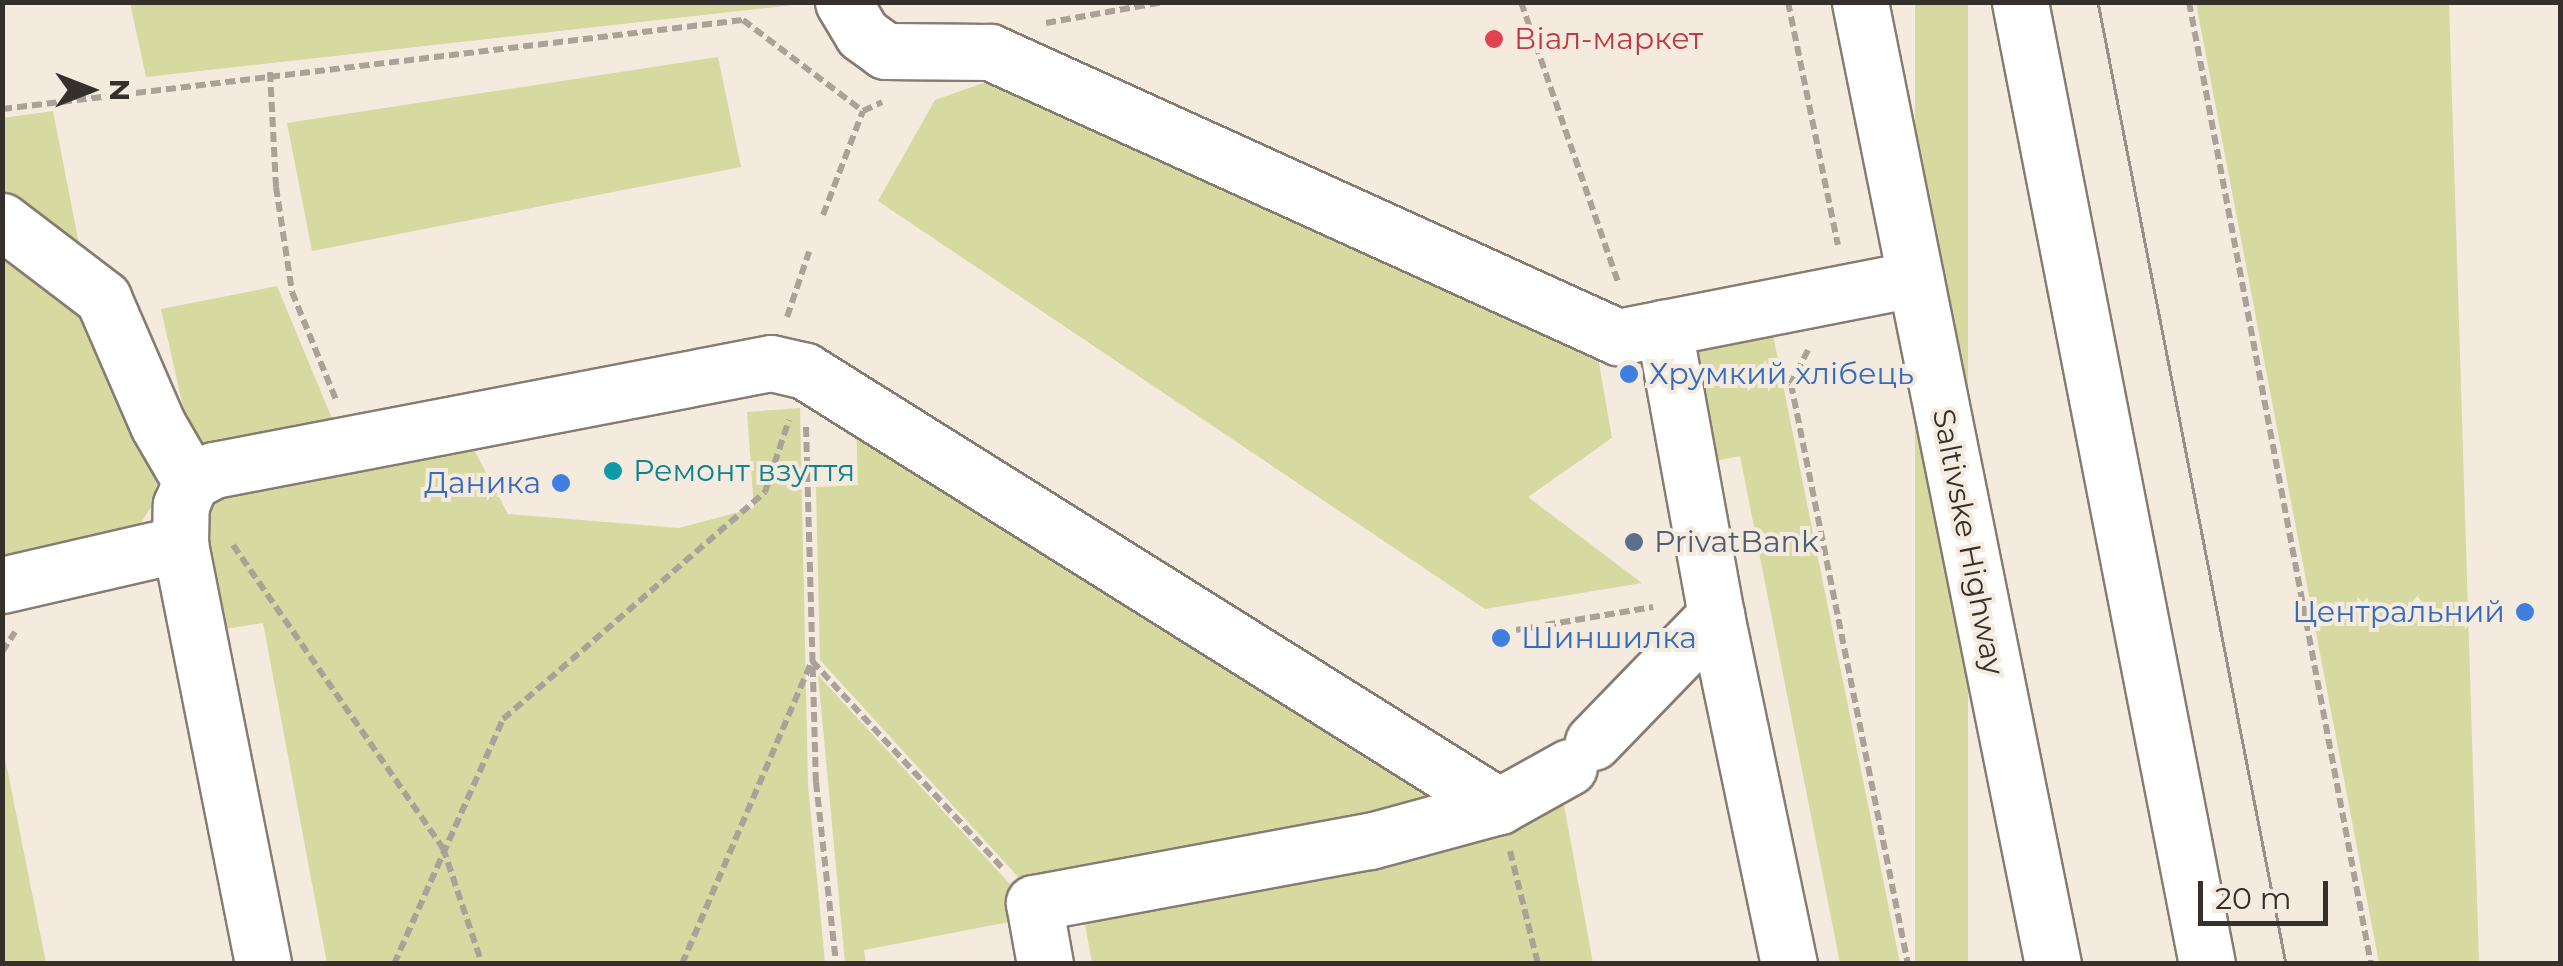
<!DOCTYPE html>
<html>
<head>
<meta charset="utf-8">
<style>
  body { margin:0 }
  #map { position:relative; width:2563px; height:966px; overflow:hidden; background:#f5eade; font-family:Montserrat,sans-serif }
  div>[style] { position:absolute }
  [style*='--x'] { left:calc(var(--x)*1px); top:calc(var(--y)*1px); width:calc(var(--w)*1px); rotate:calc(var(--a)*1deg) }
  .green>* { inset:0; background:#d6d9a0; transform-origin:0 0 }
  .path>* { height:6px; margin-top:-3px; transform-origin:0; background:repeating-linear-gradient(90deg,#aaa198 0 10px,transparent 0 15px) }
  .roads { filter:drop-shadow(2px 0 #867c71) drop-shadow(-2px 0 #867c71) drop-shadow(0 2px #867c71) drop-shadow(0 -2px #867c71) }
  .minor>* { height:55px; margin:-27.5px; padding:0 27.5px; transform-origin:27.5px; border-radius:27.5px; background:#fff }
  .major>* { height:55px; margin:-27.5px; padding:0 27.5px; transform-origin:27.5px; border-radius:27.5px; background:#fff }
  .tram>* { height:2.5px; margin:-1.25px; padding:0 1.25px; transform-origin:1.25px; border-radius:1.25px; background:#999189 }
  .dots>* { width:28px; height:28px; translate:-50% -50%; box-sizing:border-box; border:5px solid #f5eade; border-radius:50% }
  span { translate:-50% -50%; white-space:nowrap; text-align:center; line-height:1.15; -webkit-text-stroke:8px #f5eade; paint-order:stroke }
  .health-label { font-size:30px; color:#be3a42 }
  .left { translate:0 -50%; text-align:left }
  .shop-label { font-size:30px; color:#366cbe }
  .right { translate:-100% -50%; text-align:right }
  .culture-label { font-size:30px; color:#0d838f }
  .service-label { font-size:30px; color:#4e5e75 }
  .street-label { font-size:30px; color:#35302c }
  .frame { position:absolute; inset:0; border:5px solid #35302c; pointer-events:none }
  .north { position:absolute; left:40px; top:40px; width:100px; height:100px; -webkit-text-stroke:8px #f5eade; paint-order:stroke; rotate:90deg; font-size:28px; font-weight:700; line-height:40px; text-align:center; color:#35302c }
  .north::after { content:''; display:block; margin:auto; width:35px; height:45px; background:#35302c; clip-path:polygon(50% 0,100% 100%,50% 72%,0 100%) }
  .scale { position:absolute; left:2198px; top:881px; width:130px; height:45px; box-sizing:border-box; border:5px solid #35302c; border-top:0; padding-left:12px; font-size:30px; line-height:35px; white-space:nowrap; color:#35302c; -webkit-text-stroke:8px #f5eade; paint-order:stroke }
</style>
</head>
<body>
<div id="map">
  <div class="green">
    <i style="clip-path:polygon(130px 3px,130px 2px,812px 3px,146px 77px)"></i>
    <i style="left:1915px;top:3px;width:53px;height:979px"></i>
    <i style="clip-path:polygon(2196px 3px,2449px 3px,2479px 963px,2379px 963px)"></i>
    <i style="clip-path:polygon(718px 57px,741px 167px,312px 251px,287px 123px)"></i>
    <i style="clip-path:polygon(1000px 77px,1597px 352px,1612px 438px,1528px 497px,1642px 583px,1485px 609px,878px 201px,935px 100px)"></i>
    <i style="clip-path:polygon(53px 111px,80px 249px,3px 214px,2px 118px)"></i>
    <i style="clip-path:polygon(2px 233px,95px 305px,159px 466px,154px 502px,139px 526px,2px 578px)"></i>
    <i style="clip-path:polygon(277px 286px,336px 428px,192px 447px,161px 309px)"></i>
    <i style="clip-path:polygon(1773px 335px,1900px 963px,1840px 963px,1740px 456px,1704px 463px,1685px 353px)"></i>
    <i style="clip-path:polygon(800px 408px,808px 784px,825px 963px,327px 963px,263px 623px,219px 630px,201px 530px,212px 501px,472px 446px,508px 514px,679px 528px,754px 508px,747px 412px)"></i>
    <i style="clip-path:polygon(856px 423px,1447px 799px,1030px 890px,820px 660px,816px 487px,858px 485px)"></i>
    <i style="clip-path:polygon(818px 675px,1021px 896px,1025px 919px,864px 950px,866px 963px,845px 963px)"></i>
    <i style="clip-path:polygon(3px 748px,46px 963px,3px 963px)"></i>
    <i style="clip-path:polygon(1562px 794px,1593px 963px,1092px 963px,1083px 913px)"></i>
  </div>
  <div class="path">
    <i style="--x:1521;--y:2;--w:299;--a:70.9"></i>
    <i style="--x:1788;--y:2;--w:248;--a:78.4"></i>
    <i style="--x:2189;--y:2;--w:979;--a:79.29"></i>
    <i style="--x:1046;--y:23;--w:119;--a:-10.2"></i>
    <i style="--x:270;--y:72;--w:115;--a:87"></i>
    <i style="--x:276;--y:187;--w:106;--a:81.3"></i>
    <i style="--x:292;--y:292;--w:117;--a:67.8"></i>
    <i style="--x:2;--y:109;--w:746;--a:-6.85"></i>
    <i style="--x:743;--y:20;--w:151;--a:37.2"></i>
    <i style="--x:823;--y:215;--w:111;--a:-69"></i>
    <i style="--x:863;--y:111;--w:21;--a:-25"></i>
    <i style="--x:787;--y:317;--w:69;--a:-71.3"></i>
    <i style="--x:1808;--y:350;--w:38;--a:117"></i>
    <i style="--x:1791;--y:384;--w:592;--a:78.6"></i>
    <i style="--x:806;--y:427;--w:355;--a:88.4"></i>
    <i style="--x:816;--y:782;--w:183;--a:83.7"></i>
    <i style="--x:233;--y:545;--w:369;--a:55.3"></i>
    <i style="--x:443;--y:848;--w:122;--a:71.4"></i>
    <i style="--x:1516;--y:630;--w:139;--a:-9.5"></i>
    <i style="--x:2;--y:652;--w:24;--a:-57"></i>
    <i style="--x:1510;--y:851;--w:116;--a:76.1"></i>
    <i style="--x:394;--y:964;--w:268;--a:-66"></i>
    <i style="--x:503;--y:719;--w:347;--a:-40.9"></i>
    <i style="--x:765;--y:492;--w:76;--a:-71.6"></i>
    <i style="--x:682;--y:964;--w:330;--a:-66.8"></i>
    <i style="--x:812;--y:661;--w:284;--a:47.4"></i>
  </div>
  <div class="roads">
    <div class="minor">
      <i style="--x:843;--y:2;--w:37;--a:59"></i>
      <i style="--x:862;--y:34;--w:29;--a:36"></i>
      <i style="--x:885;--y:51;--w:105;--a:0.5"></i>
      <i style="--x:990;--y:52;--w:690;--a:24.41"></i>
      <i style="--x:1618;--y:337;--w:303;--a:-11.1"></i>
      <i style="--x:2;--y:221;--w:127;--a:37.3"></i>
      <i style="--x:103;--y:298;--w:138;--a:66.6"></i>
      <i style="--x:158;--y:425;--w:66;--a:59.9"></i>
      <i style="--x:180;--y:544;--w:39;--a:-89"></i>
      <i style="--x:181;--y:505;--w:25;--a:-67"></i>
      <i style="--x:191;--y:482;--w:26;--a:-28"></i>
      <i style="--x:214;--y:470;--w:567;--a:-10.87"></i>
      <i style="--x:771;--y:363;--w:35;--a:13"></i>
      <i style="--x:805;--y:371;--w:819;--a:32.08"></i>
      <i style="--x:1499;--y:806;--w:80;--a:-29.1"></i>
      <i style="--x:2;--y:585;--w:183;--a:-13"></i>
      <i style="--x:180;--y:544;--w:428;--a:78.8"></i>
      <i style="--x:1716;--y:615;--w:357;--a:78.2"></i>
      <i style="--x:1593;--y:742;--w:177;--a:-45.9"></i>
      <i style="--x:1716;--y:615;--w:292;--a:-100.3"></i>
      <i style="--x:1045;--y:964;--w:62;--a:-100.2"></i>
      <i style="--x:1034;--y:903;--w:342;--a:-10.5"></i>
      <i style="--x:1370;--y:841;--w:134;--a:-15.2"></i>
    </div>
    <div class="major">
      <i style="--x:1860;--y:2;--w:981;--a:78.66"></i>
      <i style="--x:2020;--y:2;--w:980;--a:79"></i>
    </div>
  </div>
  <div class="tram">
    <i style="--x:2098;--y:2;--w:980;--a:78.94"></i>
  </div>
  <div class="dots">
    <i style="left:1494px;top:39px;background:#e0444e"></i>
    <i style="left:1629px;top:374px;background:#3f7fe0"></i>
    <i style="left:613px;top:471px;background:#0f9aa8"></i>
    <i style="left:561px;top:483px;background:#3f7fe0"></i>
    <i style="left:1634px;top:542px;background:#5c6f8a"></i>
    <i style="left:2525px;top:612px;background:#3f7fe0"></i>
    <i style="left:1501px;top:638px;background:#3f7fe0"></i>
  </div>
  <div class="health-label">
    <span class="left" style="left:1514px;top:39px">Віал-маркет</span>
  </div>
  <div class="shop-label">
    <span class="left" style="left:1649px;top:374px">Хрумкий хлібець</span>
    <span class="right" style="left:541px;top:483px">Даника</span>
    <span class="right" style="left:2505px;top:612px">Центральний</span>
    <span class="left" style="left:1521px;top:638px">Шиншилка</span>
  </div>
  <div class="culture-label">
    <span class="left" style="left:633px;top:471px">Ремонт взуття</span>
  </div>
  <div class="service-label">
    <span class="left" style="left:1654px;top:542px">PrivatBank</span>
  </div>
  <div class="street-label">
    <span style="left:1968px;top:542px;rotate:79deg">Saltivske Highway</span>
  </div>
  <div class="frame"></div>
  <div class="north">N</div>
  <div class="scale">20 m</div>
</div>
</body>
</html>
